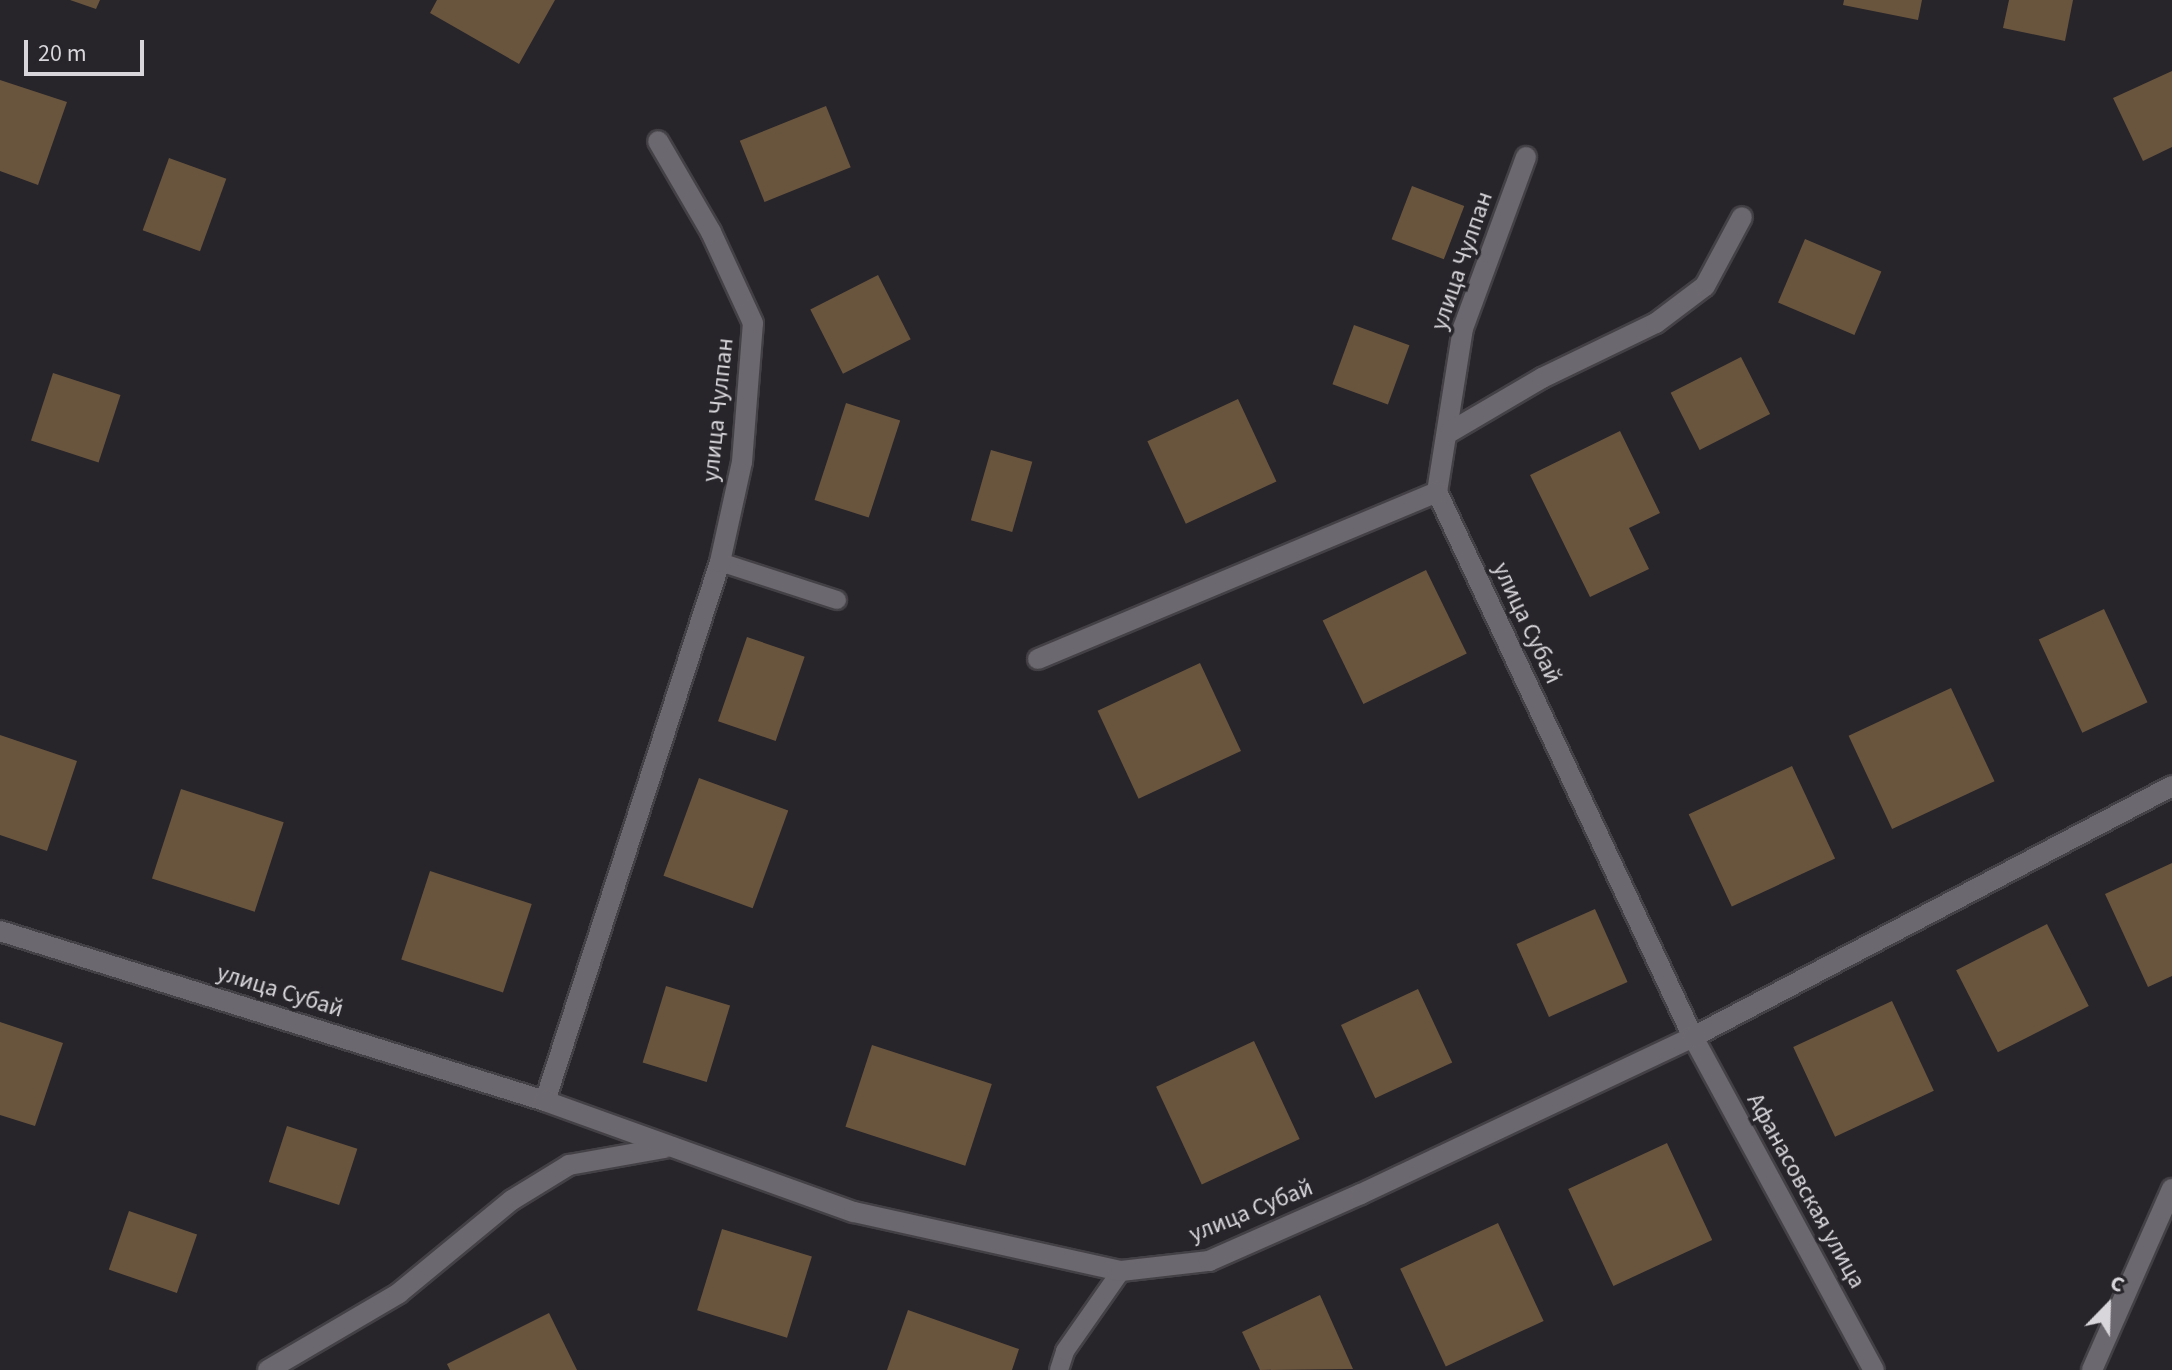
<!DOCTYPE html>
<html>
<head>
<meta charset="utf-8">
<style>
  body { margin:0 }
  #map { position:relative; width:2172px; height:1370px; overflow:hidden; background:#27242a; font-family:"Source Sans 3",sans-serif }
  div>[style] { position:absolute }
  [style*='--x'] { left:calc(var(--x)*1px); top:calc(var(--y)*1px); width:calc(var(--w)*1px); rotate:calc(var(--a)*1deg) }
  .building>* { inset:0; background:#69553e; transform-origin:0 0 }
  .roads { filter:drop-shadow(2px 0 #444146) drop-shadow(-2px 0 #444146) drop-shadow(0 2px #444146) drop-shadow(0 -2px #444146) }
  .service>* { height:18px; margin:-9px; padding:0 9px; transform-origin:9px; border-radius:9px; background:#6c686f }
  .minor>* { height:20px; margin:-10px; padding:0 10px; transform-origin:10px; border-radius:10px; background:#6c686f }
  .tertiary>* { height:20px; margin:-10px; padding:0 10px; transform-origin:10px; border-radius:10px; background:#6c686f }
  span { translate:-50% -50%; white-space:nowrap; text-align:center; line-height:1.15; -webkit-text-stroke:7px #27242a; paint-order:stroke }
  .street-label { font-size:24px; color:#d8d6da }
  .north { position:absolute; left:2068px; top:1266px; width:80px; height:80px; -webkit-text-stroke:6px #27242a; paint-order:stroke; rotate:23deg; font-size:22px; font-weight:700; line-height:32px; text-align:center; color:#d8d6da }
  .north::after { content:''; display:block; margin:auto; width:28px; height:36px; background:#d8d6da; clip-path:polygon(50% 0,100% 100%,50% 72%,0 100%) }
  .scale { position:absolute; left:24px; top:40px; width:120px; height:36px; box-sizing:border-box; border:4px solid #d8d6da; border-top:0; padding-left:10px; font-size:24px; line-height:28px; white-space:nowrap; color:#d8d6da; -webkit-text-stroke:6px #27242a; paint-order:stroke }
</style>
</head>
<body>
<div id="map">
  <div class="building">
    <i style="clip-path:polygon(70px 0,100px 0,96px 9px)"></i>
    <i style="clip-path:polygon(437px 0,555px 0,519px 64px,430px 13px)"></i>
    <i style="clip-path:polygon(1844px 0,1922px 0,1918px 20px,1843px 5px)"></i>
    <i style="clip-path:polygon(2009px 0,2073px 0,2065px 41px,2003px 28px)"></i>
    <i style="clip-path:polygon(2172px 71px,2172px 147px,2143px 161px,2113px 98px)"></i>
    <i style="clip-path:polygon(0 80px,67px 102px,38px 185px,0 171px)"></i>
    <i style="left:826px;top:106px;width:66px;height:93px;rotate:68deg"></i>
    <i style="left:169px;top:158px;width:61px;height:77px;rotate:20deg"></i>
    <i style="left:1412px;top:186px;width:56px;height:57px;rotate:21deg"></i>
    <i style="left:1805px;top:239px;width:83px;height:69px;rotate:23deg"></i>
    <i style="left:878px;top:275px;width:72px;height:76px;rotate:63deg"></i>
    <i style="left:1354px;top:325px;width:59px;height:63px;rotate:20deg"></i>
    <i style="left:1741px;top:357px;width:64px;height:79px;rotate:63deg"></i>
    <i style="left:53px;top:373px;width:71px;height:71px;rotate:18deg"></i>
    <i style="left:1238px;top:399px;width:91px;height:100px;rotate:65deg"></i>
    <i style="left:846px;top:403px;width:57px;height:102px;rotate:18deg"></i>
    <i style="clip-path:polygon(1620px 431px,1660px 513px,1629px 528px,1649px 569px,1590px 597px,1530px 475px)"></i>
    <i style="left:991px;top:450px;width:43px;height:73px;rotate:16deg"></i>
    <i style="left:1426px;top:570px;width:93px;height:115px;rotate:64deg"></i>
    <i style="left:2104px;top:609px;width:103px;height:72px;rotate:65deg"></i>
    <i style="left:747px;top:637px;width:61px;height:89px;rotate:19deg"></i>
    <i style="left:1200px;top:663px;width:97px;height:113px;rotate:65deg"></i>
    <i style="left:1951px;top:688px;width:103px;height:113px;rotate:65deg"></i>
    <i style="clip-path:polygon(0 735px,77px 761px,47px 851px,0 835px)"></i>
    <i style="left:1792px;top:766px;width:102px;height:114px;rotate:65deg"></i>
    <i style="left:699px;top:778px;width:95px;height:104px;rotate:20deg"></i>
    <i style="left:181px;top:789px;width:108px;height:94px;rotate:18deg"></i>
    <i style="clip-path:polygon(2172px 863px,2172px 976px,2148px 987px,2105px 894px)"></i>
    <i style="left:430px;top:871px;width:107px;height:93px;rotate:18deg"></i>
    <i style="left:1595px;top:909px;width:80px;height:86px;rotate:66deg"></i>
    <i style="left:2047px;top:924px;width:92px;height:102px;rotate:63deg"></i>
    <i style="left:666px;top:986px;width:67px;height:80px;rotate:17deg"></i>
    <i style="left:1418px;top:989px;width:81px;height:85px;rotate:65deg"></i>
    <i style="left:1892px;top:1001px;width:99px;height:109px;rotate:65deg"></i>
    <i style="clip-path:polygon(0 1022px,63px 1043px,35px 1126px,0 1115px)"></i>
    <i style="left:1254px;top:1041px;width:108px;height:108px;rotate:65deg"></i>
    <i style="left:872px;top:1045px;width:126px;height:86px;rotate:18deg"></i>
    <i style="left:287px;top:1126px;width:74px;height:59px;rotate:18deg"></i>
    <i style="left:1667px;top:1143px;width:107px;height:109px;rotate:65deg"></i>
    <i style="left:129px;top:1211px;width:72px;height:62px;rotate:19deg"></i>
    <i style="left:1498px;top:1223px;width:108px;height:108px;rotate:65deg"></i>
    <i style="left:722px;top:1229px;width:94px;height:85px;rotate:17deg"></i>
    <i style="clip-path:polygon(1320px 1295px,1353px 1369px,1260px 1370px,1242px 1332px)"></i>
    <i style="clip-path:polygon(908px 1310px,1019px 1349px,1012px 1370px,887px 1370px)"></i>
    <i style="clip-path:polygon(549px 1313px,577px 1370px,450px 1370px,447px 1364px)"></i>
  </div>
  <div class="roads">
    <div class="service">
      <i style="--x:720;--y:562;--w:123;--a:18"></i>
      <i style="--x:1059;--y:1370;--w:20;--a:-72"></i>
      <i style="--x:1065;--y:1351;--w:98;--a:-55"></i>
    </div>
    <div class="minor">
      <i style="--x:1526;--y:157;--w:182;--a:110.2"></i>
      <i style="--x:1463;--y:328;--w:166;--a:99"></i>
      <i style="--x:1437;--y:492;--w:602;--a:64.84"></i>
      <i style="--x:1693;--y:1037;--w:379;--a:61.5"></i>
      <i style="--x:1450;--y:432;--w:107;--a:-30.4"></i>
      <i style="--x:1542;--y:378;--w:127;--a:-25.8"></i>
      <i style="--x:1656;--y:323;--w:61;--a:-37.1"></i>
      <i style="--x:1705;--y:286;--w:78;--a:-61.8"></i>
      <i style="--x:1038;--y:659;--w:433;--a:-22.7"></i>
      <i style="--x:545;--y:1101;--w:567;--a:-72.01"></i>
      <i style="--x:720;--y:562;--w:102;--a:-77.6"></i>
      <i style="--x:742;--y:462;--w:139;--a:-85.5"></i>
      <i style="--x:753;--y:323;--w:100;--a:-114.8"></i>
      <i style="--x:711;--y:232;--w:105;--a:-120.2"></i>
      <i style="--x:268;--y:1370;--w:152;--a:-30.4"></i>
      <i style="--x:399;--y:1293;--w:146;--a:-39.5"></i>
      <i style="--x:512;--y:1200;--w:67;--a:-31.6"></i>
      <i style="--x:569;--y:1165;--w:97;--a:-10.1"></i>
      <i style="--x:2092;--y:1370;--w:198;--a:-66.2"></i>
    </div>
    <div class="tertiary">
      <i style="--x:0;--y:931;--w:571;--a:17.32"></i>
      <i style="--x:545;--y:1101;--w:328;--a:19.8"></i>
      <i style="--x:854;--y:1212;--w:273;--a:12.5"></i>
      <i style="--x:1121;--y:1271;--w:89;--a:-6.5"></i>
      <i style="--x:1209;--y:1261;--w:166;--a:-23.8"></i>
      <i style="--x:1361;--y:1194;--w:367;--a:-25.3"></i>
      <i style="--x:1693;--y:1037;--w:541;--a:-27.65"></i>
    </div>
  </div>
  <div class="street-label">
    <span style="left:1462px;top:261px;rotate:-71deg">улица Чулпан</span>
    <span style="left:718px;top:410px;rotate:-84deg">улица Чулпан</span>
    <span style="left:1527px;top:623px;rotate:65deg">улица Субай</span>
    <span style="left:280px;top:991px;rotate:17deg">улица Субай</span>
    <span style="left:1806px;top:1191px;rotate:61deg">Афанасовская улица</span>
    <span style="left:1251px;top:1211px;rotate:-22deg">улица Субай</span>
  </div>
  <div class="north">С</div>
  <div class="scale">20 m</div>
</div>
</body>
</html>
